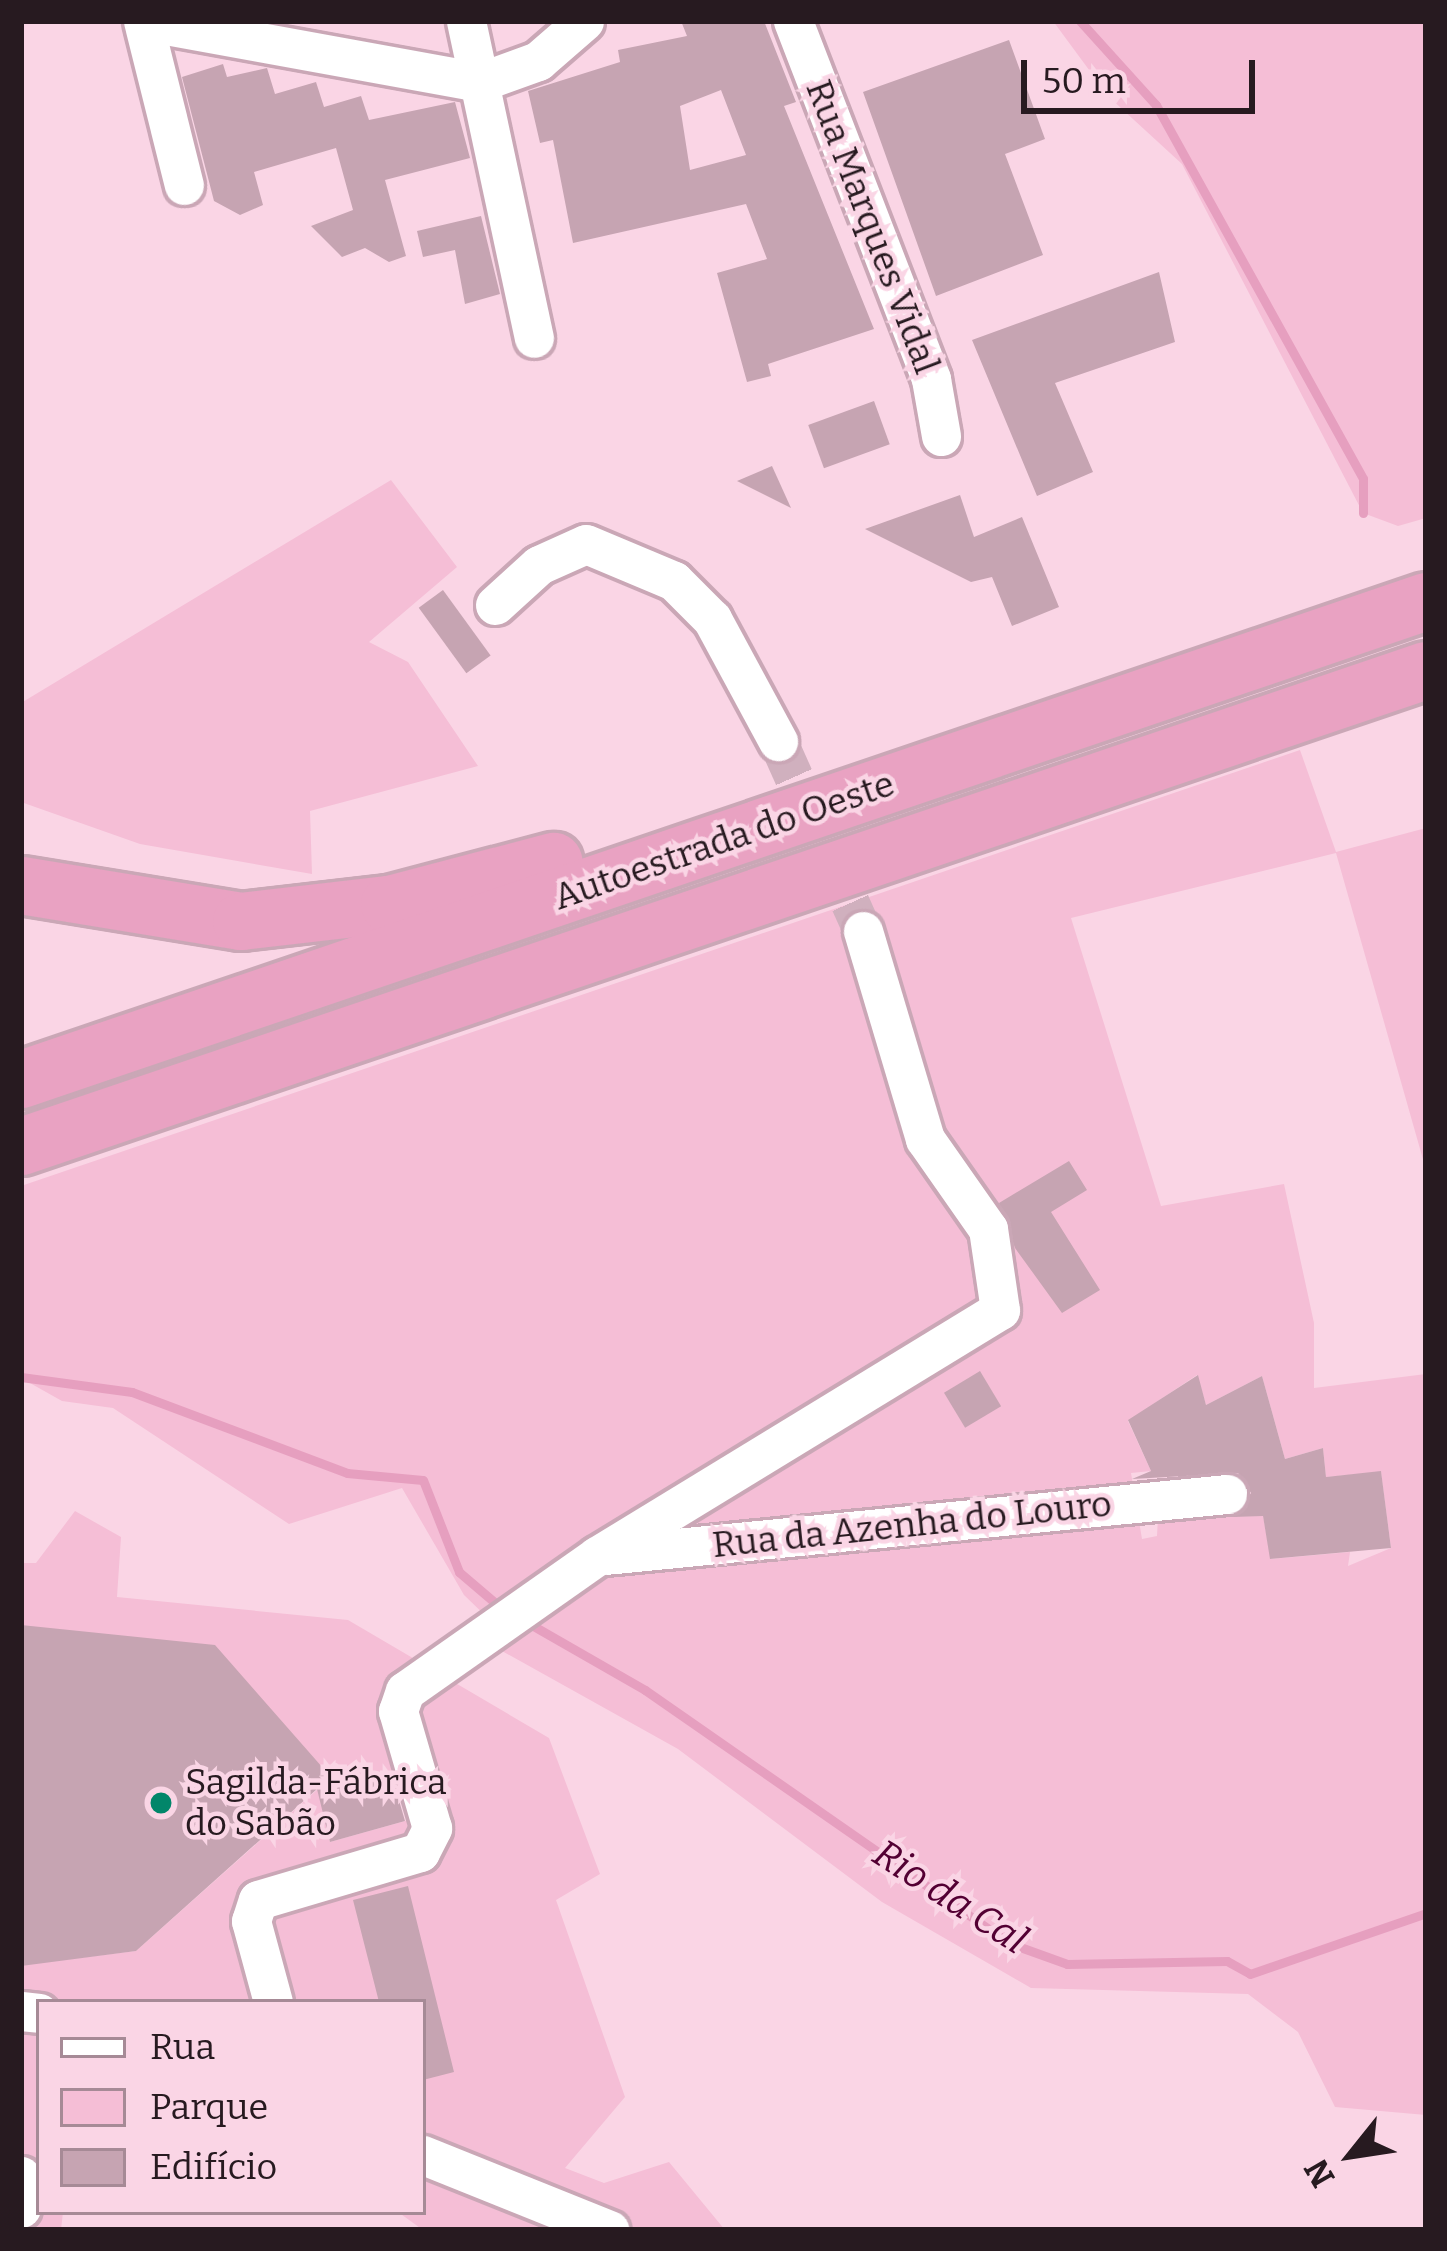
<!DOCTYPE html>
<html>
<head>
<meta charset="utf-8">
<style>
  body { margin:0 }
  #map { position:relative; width:1447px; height:2251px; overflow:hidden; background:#fad5e5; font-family:Bitter,serif }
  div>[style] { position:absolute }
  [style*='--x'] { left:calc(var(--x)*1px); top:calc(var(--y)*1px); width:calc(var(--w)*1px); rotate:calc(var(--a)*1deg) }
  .green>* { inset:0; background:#f5bed6 }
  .stream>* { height:9px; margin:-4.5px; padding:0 4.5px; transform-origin:4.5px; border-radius:4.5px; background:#e69fbf }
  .building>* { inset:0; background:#c6a4b2; transform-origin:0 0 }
  .minor-tunnel>* { height:39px; margin-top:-19.5px; transform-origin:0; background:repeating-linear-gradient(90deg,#d0b0be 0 39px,transparent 0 59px) }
  .roads { filter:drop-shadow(3px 0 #caa7b6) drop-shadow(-3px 0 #caa7b6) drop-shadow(0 3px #caa7b6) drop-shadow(0 -3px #caa7b6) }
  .minor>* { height:39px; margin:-19.5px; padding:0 19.5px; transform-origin:19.5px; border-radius:19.5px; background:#fff }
  .highway>* { height:57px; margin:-28.5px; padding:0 28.5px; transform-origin:28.5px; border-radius:28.5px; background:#e9a2c2 }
  .dots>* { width:33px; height:33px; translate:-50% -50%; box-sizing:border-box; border:6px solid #fad5e5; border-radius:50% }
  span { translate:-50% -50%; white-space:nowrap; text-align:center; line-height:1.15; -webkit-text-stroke:9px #fad5e5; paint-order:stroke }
  .street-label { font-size:36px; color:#271a20 }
  .poi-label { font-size:36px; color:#271a20 }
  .left { translate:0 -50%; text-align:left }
  .water-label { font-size:39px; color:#530033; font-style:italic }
  .frame { position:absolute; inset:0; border:24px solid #271a20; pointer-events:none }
  .legend { position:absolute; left:36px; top:1999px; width:390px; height:216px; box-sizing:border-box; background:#fad5e5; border:3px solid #a68a96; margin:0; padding:15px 21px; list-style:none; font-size:36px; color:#271a20 }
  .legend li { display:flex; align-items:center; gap:24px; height:60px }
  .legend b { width:60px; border:3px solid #a68a96 }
  .north { position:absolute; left:1291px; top:2095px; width:120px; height:120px; -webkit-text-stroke:9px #fad5e5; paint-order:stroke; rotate:240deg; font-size:33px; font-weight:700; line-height:48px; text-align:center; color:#271a20 }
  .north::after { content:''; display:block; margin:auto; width:42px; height:54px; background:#271a20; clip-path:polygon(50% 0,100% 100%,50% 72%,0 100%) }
  .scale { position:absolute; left:1021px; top:60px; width:234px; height:54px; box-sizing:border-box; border:6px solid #271a20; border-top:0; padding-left:15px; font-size:36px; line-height:42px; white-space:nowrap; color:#271a20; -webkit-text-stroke:9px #fad5e5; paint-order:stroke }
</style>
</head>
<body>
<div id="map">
  <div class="green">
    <i style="clip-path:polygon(1053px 21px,1426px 21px,1426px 518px,1398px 526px,1363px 513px,1182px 164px,1109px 97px)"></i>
    <i style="clip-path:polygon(391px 480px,457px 567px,369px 642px,408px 662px,478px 766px,310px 811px,312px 874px,140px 844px,21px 802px,21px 703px)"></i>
    <i style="clip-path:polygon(evenodd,1300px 750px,1336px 852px,1426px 828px,1426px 1170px,1336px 853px,1071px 918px,1161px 1206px,1284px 1184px,1314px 1323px,1314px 1388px,1426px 1374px,1426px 2115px,1335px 2107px,1298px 2032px,1248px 1994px,1031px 1988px,882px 1902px,678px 1749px,475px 1636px,493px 1623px,464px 1595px,402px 1488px,289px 1524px,113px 1408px,62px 1401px,21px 1378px,21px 1186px,1300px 750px,1197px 1375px,1206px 1405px,1262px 1376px,1285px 1459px,1323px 1448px,1326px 1477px,1381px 1472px,1391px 1548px,1348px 1566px,1350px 1552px,1271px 1559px,1263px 1516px,1158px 1517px,1157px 1536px,1142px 1539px,1131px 1473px,1151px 1471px,1128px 1421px,1197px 1375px)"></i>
    <i style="clip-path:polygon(75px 1511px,121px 1537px,117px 1597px,348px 1620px,549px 1738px,600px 1874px,556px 1900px,625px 2097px,565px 2168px,604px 2183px,669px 2162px,725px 2230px,423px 2230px,398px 2212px,423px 2212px,423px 2002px,39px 2002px,39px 2212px,63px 2212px,61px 2230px,21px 2230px,21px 1965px,136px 1951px,318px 1789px,330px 1842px,416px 1818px,404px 1770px,337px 1784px,21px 1625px,21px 1563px,36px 1563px)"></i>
  </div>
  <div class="stream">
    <i style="--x:1080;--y:21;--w:113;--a:47.9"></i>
    <i style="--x:1156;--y:105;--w:427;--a:61"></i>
    <i style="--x:1363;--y:479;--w:34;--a:90"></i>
    <i style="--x:21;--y:1377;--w:112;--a:7.7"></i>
    <i style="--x:132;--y:1392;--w:230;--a:20.6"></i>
    <i style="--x:347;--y:1473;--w:76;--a:5.3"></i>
    <i style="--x:423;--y:1480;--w:99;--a:68.6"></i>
    <i style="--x:459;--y:1572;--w:52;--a:40.4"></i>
    <i style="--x:523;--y:1620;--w:141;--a:29.8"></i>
    <i style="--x:645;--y:1690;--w:443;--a:34.8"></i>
    <i style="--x:1009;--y:1943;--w:62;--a:19.9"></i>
    <i style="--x:1067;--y:1964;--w:160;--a:-1.1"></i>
    <i style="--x:1227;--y:1961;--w:26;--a:29"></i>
    <i style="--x:1250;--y:1974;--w:186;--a:-19.1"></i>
  </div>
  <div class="building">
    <i style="clip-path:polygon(evenodd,681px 21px,764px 21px,796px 102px,784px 106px,874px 329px,768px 364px,771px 376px,747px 382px,717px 273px,767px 259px,746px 204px,573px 243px,553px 140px,540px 143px,528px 91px,620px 62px,618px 50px,687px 36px,681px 21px,721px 90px,746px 155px,690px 170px,680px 106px,721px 90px)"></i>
    <i style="clip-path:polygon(1009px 40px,1045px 139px,1005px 154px,1043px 255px,936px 296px,863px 92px)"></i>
    <i style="clip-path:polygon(223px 64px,227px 77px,267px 68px,275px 94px,316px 82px,324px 107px,361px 96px,369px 120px,455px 102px,470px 158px,385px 180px,406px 256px,389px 262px,365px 248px,342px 257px,311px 226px,353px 210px,336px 148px,254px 172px,263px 205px,240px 215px,214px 201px,182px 77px)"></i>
    <i style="clip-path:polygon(481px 216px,500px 294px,465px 304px,455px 250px,423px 257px,417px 231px)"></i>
    <i style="clip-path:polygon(1159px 272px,1175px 342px,1055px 383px,1093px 472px,1037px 496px,972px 340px)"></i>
    <i style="left:874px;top:401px;width:46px;height:70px;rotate:70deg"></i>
    <i style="clip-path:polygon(772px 466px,791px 508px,737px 481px)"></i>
    <i style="clip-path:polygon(960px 495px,974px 537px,1022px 517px,1059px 607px,1012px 626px,992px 577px,971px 582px,865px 529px)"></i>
    <i style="left:443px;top:590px;width:81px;height:30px;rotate:54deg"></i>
    <i style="clip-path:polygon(1069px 1161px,1087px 1190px,1051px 1212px,1100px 1290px,1062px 1313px,1015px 1248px,999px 1203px)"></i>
    <i style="left:980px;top:1371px;width:41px;height:42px;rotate:59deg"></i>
    <i style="clip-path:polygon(1198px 1375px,1206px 1405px,1262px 1376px,1285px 1459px,1323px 1448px,1326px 1477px,1381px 1471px,1391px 1548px,1270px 1559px,1263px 1516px,1233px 1517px,1251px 1493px,1238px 1473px,1132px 1479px,1151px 1471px,1128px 1420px)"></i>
    <i style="clip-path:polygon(21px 1625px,215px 1645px,337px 1784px,391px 1773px,405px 1821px,330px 1842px,317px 1789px,136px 1951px,21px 1966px)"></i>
    <i style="clip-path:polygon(408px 1886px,454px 2072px,423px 2080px,423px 2002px,379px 2002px,353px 1900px)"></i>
  </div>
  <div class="minor-tunnel">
    <i style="--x:778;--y:741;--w:208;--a:65.9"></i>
  </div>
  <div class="roads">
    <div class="minor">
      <i style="--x:143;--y:21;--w:169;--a:76"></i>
      <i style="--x:144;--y:21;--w:341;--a:10.3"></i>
      <i style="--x:480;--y:82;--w:62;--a:-19.9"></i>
      <i style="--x:538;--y:61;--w:61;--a:-41"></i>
      <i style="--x:466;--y:21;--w:324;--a:77.9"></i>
      <i style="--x:793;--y:21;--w:384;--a:68.9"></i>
      <i style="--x:931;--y:379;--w:58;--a:80"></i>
      <i style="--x:495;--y:605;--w:59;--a:-42.3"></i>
      <i style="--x:539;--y:565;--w:51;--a:-24.1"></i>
      <i style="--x:586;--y:544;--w:95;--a:22.8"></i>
      <i style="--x:674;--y:581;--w:54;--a:45"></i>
      <i style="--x:712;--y:619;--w:139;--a:61.6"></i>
      <i style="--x:605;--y:1555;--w:625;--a:-5.6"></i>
      <i style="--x:273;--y:2002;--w:84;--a:-105.2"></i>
      <i style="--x:251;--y:1921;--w:22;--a:-72"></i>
      <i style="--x:258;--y:1900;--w:169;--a:-16.5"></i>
      <i style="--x:420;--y:1852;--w:27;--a:-63"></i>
      <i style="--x:432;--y:1828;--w:122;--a:-106.2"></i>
      <i style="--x:398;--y:1711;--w:21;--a:-71"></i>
      <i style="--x:405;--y:1691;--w:235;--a:-35.1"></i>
      <i style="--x:597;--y:1556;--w:472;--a:-31.4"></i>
      <i style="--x:1000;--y:1310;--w:82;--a:-98.4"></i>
      <i style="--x:988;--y:1229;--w:110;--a:-125"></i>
      <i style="--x:925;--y:1139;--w:217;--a:-106.6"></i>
      <i style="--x:21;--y:2011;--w:18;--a:6"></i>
      <i style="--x:423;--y:2155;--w:201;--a:21.9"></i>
      <i style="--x:21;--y:2176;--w:32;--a:90"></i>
    </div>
    <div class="highway">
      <i style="--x:21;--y:885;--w:223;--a:9.3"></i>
      <i style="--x:241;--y:921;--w:149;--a:-6.6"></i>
      <i style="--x:389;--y:904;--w:170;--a:-14.7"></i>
      <i style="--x:21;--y:1079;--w:1484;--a:-18.79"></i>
      <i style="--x:21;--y:1146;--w:1483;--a:-18.72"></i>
    </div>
  </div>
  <div class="dots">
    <i style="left:161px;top:1803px;background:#02866a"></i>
  </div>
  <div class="street-label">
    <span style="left:872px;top:227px;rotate:69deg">Rua Marques Vidal</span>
    <span style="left:724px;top:841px;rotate:-19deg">Autoestrada do Oeste</span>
    <span style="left:912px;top:1525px;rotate:-6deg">Rua da Azenha do Louro</span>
  </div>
  <div class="poi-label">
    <span class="left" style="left:185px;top:1803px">Sagilda-Fábrica<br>do Sabão</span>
  </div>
  <div class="water-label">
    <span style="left:950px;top:1897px;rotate:33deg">Rio da Cal</span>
  </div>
  <div class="frame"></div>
  <ul class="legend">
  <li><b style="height:15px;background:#fff"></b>Rua</li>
  <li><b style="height:33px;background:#f5bed6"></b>Parque</li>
  <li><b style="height:33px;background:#c6a4b2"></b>Edifício</li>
  </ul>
  <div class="north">N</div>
  <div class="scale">50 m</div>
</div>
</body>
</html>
